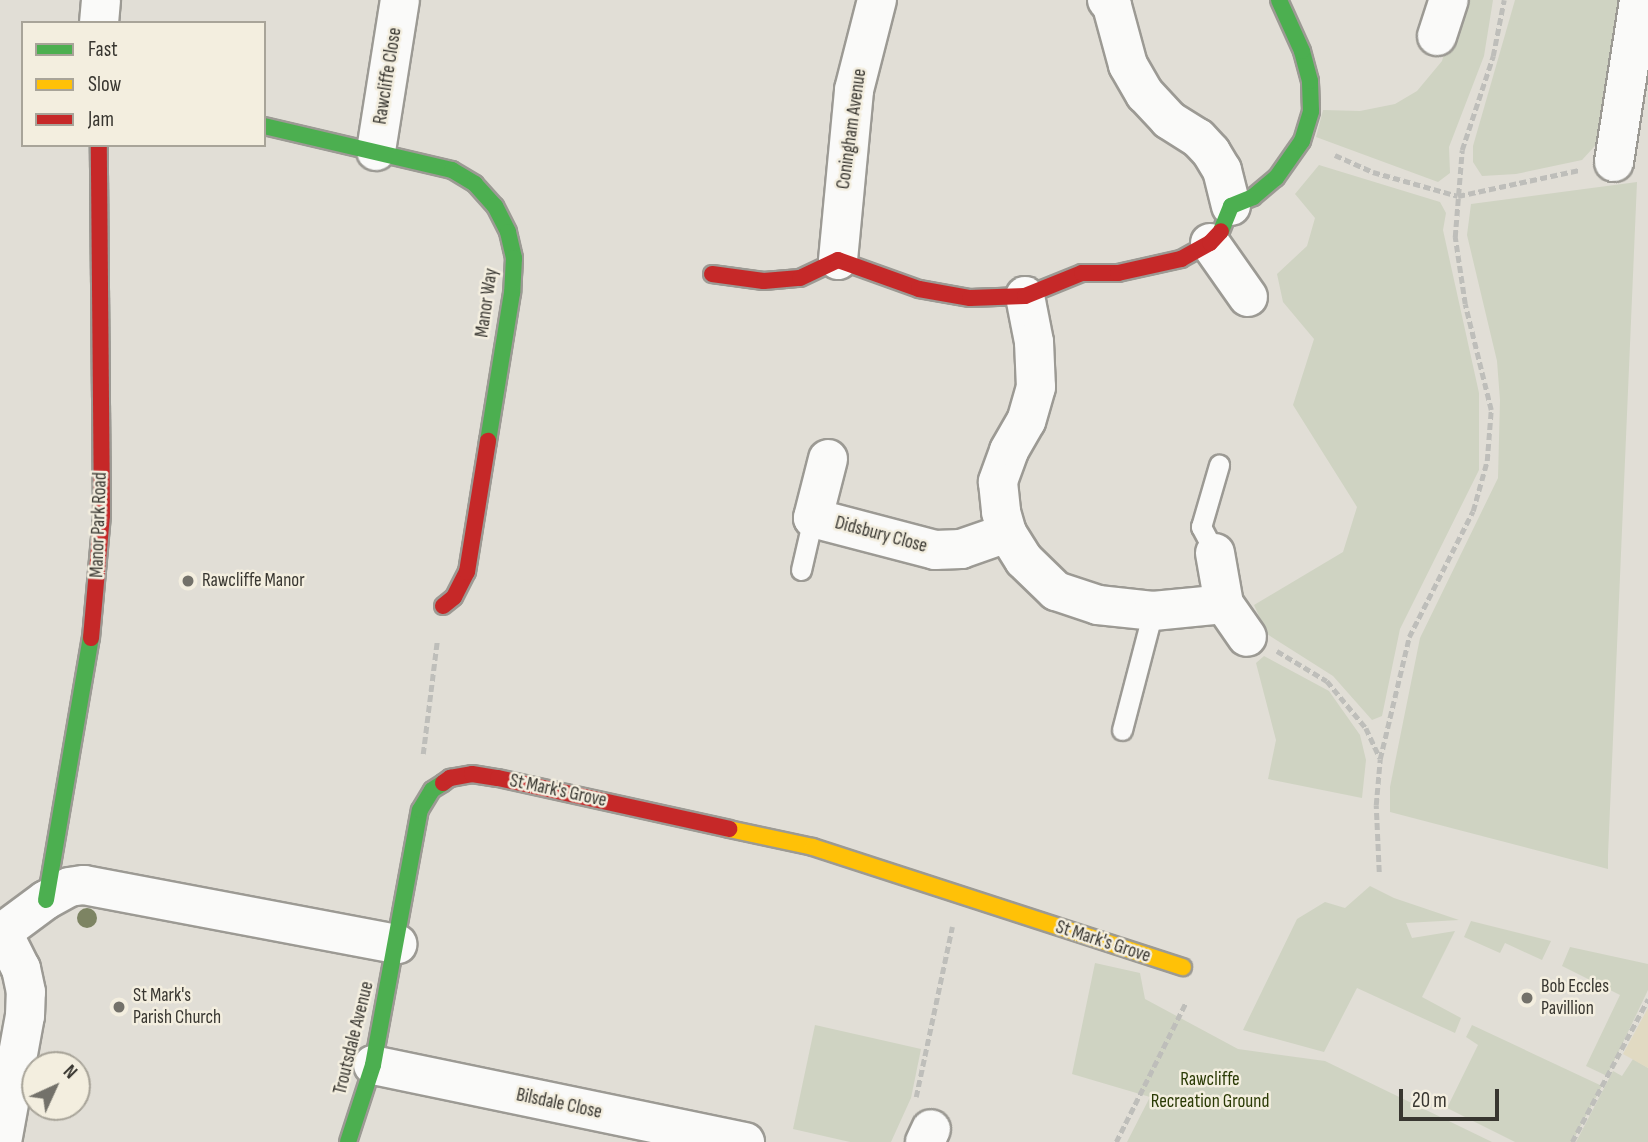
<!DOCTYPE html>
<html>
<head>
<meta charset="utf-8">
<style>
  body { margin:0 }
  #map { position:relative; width:1648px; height:1142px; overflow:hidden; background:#e1ded6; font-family:"Sofia Sans Condensed",sans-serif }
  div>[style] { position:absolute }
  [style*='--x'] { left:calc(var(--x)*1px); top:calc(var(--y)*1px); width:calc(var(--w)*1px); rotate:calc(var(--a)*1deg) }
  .green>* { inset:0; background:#cfd3c2 }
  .sand>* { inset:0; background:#e1dac2 }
  .path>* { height:4.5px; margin-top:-2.25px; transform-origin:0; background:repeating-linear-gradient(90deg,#bebeba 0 7px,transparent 0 10.5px) }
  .roads { filter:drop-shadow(2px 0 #9c9a94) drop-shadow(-2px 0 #9c9a94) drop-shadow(0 2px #9c9a94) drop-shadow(0 -2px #9c9a94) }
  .lane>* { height:19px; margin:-9.5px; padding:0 9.5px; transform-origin:9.5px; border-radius:9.5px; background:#fafaf9 }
  .street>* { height:38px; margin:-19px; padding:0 19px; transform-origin:19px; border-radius:19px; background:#fafaf9 }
  .fast>* { height:16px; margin:-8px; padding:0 8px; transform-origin:8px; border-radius:8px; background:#4caf50 }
  .slow>* { height:16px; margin:-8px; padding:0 8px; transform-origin:8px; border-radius:8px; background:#ffc107 }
  .jam>* { height:16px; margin:-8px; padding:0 8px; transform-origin:8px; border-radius:8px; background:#c62828 }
  .trees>* { width:20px; height:20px; margin:-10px; border-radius:50%; background:#7d8463 }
  .dots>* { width:19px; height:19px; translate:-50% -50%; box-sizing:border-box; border:4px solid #f3eedf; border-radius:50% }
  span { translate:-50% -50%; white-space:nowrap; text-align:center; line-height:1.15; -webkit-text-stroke:5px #f3eedf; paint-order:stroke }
  .street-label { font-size:19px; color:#383630 }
  .poi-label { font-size:19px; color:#383630 }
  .left { translate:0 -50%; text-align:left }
  .park-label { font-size:19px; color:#2b3b05 }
  .legend { position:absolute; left:21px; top:21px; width:245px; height:126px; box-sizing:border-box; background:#f3eedf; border:2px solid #a8a499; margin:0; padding:9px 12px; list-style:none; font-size:21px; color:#383630 }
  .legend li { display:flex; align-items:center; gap:14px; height:35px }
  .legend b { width:35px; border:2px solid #a8a499 }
  .north { position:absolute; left:21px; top:1051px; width:70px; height:70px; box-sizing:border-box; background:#f3eedf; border:2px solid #a8a499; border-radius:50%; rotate:45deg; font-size:19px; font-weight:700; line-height:28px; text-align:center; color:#383630 }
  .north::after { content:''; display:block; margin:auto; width:24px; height:32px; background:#73716a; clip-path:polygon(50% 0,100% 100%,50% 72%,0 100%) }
  .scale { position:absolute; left:1399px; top:1089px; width:100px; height:32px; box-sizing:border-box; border:4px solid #383630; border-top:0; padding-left:9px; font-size:21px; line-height:24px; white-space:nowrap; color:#383630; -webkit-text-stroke:5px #f3eedf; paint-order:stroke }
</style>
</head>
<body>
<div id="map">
  <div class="green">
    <i style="clip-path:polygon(1459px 0,1493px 0,1484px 56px,1449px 147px,1450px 173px,1438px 182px,1316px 137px,1323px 110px,1360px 111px,1395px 104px,1417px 91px,1442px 61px)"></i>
    <i style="clip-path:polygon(1515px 0,1625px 0,1604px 136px,1582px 160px,1516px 174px,1482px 176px,1473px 162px,1473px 146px)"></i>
    <i style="clip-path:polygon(1319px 165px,1440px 202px,1446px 213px,1443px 230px,1479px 393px,1479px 470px,1400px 629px,1382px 716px,1372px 720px,1333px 676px,1267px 634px,1254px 605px,1343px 552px,1357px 507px,1293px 405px,1314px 339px,1283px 302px,1277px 274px,1307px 246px,1315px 218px,1295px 194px)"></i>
    <i style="clip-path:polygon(1637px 182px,1608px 855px,1608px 869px,1390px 812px,1390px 787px,1420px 638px,1498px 478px,1500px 400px,1497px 361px,1467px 235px,1471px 204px)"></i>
    <i style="clip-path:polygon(1264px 656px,1329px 691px,1360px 735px,1366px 760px,1362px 798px,1268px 779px,1276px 740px,1256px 663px)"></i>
    <i style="clip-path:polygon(1370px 886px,1394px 898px,1459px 920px,1406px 923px,1412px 938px,1455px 931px,1422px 997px,1461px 1018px,1455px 1033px,1357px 988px,1324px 1052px,1243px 1030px,1297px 919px,1325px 902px,1345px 908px)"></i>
    <i style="clip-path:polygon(1471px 921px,1551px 941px,1542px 960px,1505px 943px,1500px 953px,1464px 937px)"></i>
    <i style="clip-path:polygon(1570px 947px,1648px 964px,1648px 990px,1607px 1076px,1586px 1066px,1620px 995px,1562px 966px)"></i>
    <i style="clip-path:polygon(1095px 963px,1140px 973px,1145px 999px,1238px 1049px,1325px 1061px,1492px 1142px,1127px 1142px,1150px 1097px,1072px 1074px)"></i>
    <i style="clip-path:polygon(815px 1025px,921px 1049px,911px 1098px,891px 1142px,850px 1142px,793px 1129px)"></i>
    <i style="clip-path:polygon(1472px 1025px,1602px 1086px,1572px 1142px,1515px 1142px,1447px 1108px,1478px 1045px,1466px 1037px)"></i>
    <i style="clip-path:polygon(1633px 1059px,1648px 1068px,1648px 1142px,1576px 1142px,1613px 1071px,1622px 1076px)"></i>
  </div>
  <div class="sand">
    <i style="clip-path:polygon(1648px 1008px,1648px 1068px,1623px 1054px)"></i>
  </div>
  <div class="path">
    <i style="--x:1335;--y:155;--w:42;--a:24.1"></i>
    <i style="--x:1373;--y:172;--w:88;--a:15.8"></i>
    <i style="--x:1458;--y:196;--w:124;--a:-12.1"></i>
    <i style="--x:1277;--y:651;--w:58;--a:31"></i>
    <i style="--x:1327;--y:681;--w:61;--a:50.3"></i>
    <i style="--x:1366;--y:728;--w:33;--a:65"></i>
    <i style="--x:423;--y:754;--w:113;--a:-82.9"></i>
    <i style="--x:1379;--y:872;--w:67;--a:-92.6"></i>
    <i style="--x:1376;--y:805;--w:46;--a:-85"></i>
    <i style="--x:1380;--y:759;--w:125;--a:-76.6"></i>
    <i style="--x:1409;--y:637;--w:141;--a:-63.1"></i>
    <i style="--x:1473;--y:511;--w:52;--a:-74.4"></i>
    <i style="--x:1487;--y:461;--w:51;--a:-85.5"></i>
    <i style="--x:1491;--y:410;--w:109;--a:-103.8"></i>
    <i style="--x:1465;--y:304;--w:68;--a:-98.5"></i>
    <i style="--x:1455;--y:237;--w:87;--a:-85.4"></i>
    <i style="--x:1462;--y:150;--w:99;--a:-71.7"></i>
    <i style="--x:1493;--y:56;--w:57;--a:-78.9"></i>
    <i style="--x:916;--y:1097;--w:174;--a:-78"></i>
    <i style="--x:1116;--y:1142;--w:157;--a:-63.4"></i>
    <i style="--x:1572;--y:1142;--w:162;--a:-62"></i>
  </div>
  <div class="roads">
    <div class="lane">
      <i style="--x:1215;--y:553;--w:30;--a:-118"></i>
      <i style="--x:1201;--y:527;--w:65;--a:-73.8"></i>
      <i style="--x:801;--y:570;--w:53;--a:-77"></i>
      <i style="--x:1122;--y:730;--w:123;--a:-75.4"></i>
    </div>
    <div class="street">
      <i style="--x:1107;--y:0;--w:8;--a:50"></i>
      <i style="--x:1112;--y:6;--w:61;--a:74.8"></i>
      <i style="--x:1128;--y:65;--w:34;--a:60"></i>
      <i style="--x:1145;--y:94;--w:35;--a:47"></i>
      <i style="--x:1169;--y:120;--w:34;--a:32"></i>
      <i style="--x:1198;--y:138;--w:19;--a:47"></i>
      <i style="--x:1211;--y:152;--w:21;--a:59"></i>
      <i style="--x:1222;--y:170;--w:37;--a:76"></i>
      <i style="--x:99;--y:23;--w:23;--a:-85"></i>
      <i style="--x:1437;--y:36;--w:38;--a:-72"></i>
      <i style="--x:376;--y:151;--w:153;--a:-81"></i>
      <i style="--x:1614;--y:162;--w:164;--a:-81.2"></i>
      <i style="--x:1210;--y:243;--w:66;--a:54.9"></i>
      <i style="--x:838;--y:260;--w:171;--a:-84.6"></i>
      <i style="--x:854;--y:90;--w:93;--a:-75.7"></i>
      <i style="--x:1025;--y:296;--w:47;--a:78.9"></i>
      <i style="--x:1034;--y:342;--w:45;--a:87.5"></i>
      <i style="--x:1036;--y:387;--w:35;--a:106"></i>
      <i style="--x:1026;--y:421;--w:34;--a:120"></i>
      <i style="--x:1009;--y:451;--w:33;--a:110"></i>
      <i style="--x:998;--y:482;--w:30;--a:84"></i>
      <i style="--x:1001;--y:512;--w:22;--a:74"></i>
      <i style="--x:1007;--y:533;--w:32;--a:58"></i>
      <i style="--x:1024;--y:560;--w:45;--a:44.1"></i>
      <i style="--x:1056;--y:591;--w:44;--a:18.4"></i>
      <i style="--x:1098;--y:605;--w:55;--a:6.2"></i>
      <i style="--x:1153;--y:611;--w:71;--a:-5.6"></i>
      <i style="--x:828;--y:459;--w:61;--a:104.3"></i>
      <i style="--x:813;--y:518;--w:126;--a:14.7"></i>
      <i style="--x:935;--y:550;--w:26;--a:-2"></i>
      <i style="--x:961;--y:549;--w:49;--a:-19.2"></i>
      <i style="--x:1215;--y:553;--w:52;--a:80"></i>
      <i style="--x:1224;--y:604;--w:40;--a:55.1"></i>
      <i style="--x:0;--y:934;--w:57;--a:-36.5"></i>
      <i style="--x:46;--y:900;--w:26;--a:-29"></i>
      <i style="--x:69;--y:887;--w:15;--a:-8"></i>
      <i style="--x:84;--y:885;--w:319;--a:10.7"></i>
      <i style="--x:373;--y:1065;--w:380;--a:11.7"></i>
      <i style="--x:2;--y:1142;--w:128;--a:-79.7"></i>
      <i style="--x:25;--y:1016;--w:24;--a:-88"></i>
      <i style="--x:26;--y:992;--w:24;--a:-102"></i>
      <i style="--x:21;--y:969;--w:40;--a:-116.6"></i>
      <i style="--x:925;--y:1142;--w:14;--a:-65"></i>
    </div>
    <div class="fast">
      <i style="--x:264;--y:126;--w:193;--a:13.2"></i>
      <i style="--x:452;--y:170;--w:27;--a:31"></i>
      <i style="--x:475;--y:184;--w:30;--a:48"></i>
      <i style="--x:495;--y:206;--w:29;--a:63"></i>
      <i style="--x:508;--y:232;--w:27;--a:77"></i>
      <i style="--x:514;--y:258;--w:35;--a:93"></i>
      <i style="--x:512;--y:293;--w:150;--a:99.2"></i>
      <i style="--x:1221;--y:231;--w:27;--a:-68"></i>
      <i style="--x:1231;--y:206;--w:24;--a:-22"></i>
      <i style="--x:1253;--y:197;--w:30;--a:-40"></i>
      <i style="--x:1276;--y:178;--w:45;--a:-54.9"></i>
      <i style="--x:1302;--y:141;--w:31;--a:-73"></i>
      <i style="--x:1311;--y:111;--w:30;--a:-92"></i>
      <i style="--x:1310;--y:81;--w:31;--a:-105"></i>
      <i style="--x:1302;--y:51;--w:56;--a:-114.3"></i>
      <i style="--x:46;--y:900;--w:266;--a:-80.3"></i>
      <i style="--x:348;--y:1142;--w:81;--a:-72"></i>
      <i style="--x:373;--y:1065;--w:259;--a:-79.6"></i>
      <i style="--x:420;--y:810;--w:23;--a:-59"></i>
      <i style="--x:432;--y:790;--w:13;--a:-32"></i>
    </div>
    <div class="slow">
      <i style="--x:729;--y:829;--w:86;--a:12.1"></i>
      <i style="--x:813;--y:847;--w:389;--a:18"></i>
    </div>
    <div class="jam">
      <i style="--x:712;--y:274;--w:52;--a:7.7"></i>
      <i style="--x:764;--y:281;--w:36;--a:-5"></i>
      <i style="--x:800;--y:278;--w:42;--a:-25.3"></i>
      <i style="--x:838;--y:260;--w:86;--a:19.7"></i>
      <i style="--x:919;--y:289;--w:52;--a:10"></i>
      <i style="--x:970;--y:298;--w:55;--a:-2.1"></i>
      <i style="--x:1025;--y:296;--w:61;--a:-22"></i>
      <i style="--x:1082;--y:273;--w:36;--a:0"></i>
      <i style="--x:1118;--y:273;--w:65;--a:-12.5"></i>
      <i style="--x:1181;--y:259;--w:33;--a:-29"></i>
      <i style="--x:1210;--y:243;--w:16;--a:-47"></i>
      <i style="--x:443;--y:606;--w:14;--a:-39"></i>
      <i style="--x:454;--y:597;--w:28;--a:-63"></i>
      <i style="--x:467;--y:572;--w:133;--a:-80.9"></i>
      <i style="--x:91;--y:638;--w:123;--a:-84.9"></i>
      <i style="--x:102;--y:515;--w:370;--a:-90.5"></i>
      <i style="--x:443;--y:783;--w:9;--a:-36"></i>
      <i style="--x:450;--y:778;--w:22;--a:-10"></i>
      <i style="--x:472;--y:774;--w:26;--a:9"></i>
      <i style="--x:498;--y:778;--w:237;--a:12.4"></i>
    </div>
  </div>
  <div class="trees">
    <i style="left:87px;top:918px"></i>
  </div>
  <div class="dots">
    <i style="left:188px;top:581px;background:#73716a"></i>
    <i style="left:1527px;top:998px;background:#73716a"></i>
    <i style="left:119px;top:1007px;background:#73716a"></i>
  </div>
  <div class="street-label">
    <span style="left:388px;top:76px;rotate:-81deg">Rawcliffe Close</span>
    <span style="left:852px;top:129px;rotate:-82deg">Coningham Avenue</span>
    <span style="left:487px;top:303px;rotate:-82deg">Manor Way</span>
    <span style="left:99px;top:525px;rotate:-88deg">Manor Park Road</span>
    <span style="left:881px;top:535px;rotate:15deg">Didsbury Close</span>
    <span style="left:558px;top:791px;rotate:12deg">St Mark's Grove</span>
    <span style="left:1103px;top:942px;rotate:18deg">St Mark's Grove</span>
    <span style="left:354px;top:1038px;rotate:-76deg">Troutsdale Avenue</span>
    <span style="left:559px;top:1104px;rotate:12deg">Bilsdale Close</span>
  </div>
  <div class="poi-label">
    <span class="left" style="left:202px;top:581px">Rawcliffe Manor</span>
    <span class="left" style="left:1541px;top:998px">Bob Eccles<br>Pavillion</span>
    <span class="left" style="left:133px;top:1007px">St Mark's<br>Parish Church</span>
  </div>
  <div class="park-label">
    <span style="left:1210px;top:1091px">Rawcliffe<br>Recreation Ground</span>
  </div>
  <ul class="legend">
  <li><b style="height:9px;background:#4caf50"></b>Fast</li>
  <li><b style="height:9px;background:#ffc107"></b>Slow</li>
  <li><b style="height:9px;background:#c62828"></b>Jam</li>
  </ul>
  <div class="north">N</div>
  <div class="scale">20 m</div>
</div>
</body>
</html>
